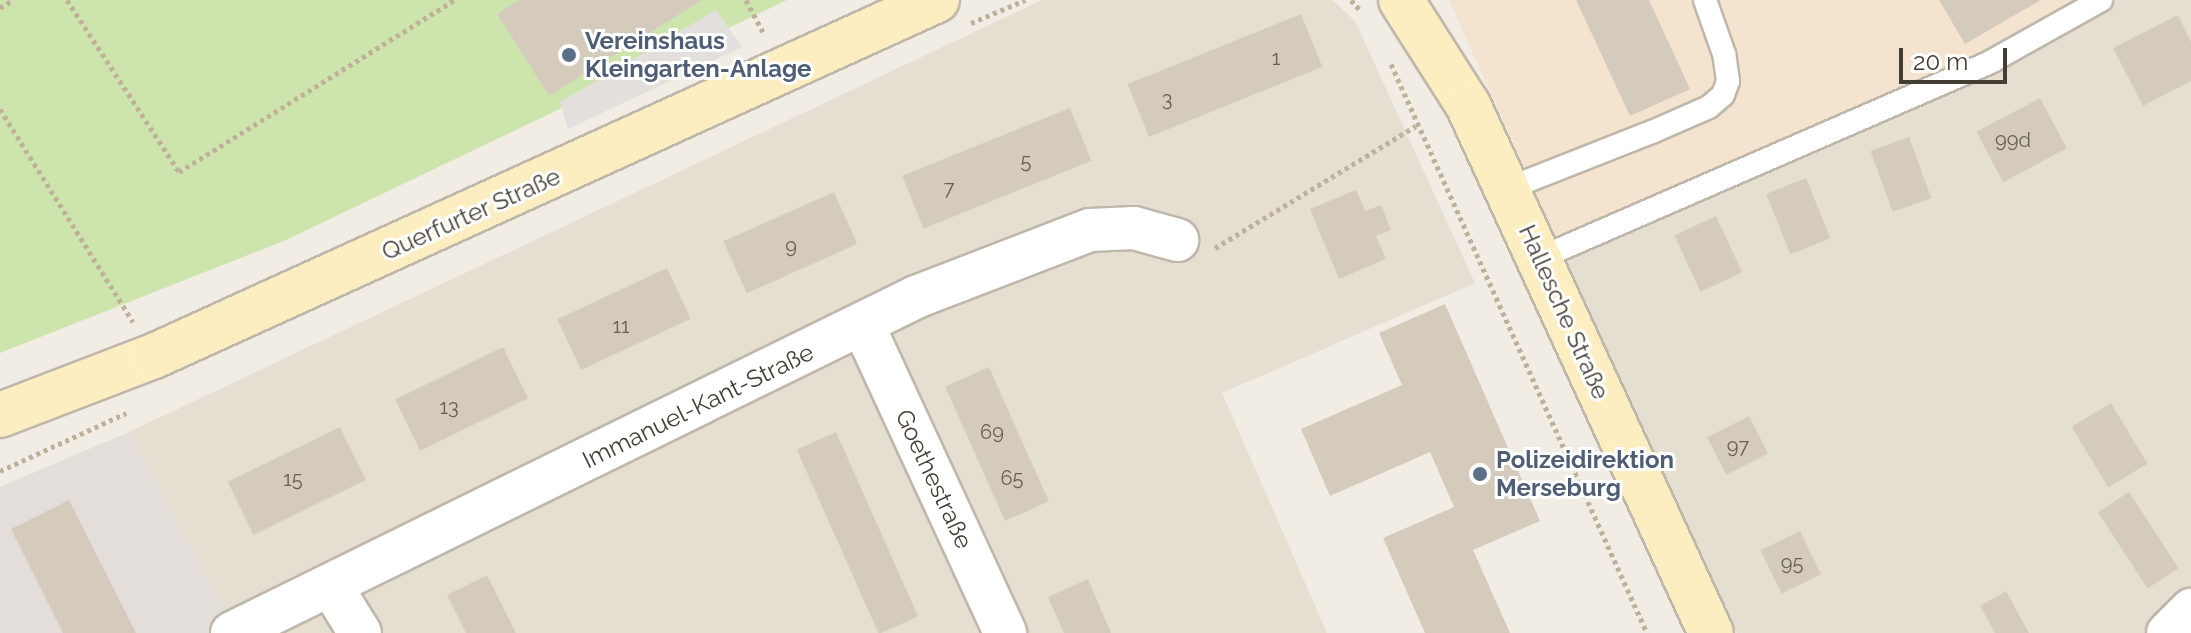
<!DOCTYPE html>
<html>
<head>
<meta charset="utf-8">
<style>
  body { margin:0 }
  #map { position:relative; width:2191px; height:633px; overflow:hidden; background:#f1ede4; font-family:Raleway,sans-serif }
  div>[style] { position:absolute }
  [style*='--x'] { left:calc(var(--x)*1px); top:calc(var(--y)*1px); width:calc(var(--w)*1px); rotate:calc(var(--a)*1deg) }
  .residential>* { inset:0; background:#e5dfd2 }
  .commercial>* { inset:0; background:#f3e3cf }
  .industrial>* { inset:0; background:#e3ded9 }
  .green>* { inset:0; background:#cde5ad }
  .parking>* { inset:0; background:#e2dfdc }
  .building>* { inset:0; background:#d5cbbd; transform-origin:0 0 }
  .path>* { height:5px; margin-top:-2.5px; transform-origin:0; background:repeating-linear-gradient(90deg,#beb099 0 4px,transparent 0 8px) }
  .roads { filter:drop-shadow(2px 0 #bfb7aa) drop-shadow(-2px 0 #bfb7aa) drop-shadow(0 2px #bfb7aa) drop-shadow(0 -2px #bfb7aa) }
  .lane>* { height:22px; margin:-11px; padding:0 11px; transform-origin:11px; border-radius:11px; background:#fff }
  .street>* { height:42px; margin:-21px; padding:0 21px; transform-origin:21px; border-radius:21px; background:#fff }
  .secondary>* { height:44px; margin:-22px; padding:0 22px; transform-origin:22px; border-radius:22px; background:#fdeec2 }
  .dots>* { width:22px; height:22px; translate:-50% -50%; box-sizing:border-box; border:4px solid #fff; border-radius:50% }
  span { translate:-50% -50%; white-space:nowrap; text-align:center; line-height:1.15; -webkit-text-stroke:6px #fff; paint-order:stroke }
  .number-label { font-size:20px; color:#686056 }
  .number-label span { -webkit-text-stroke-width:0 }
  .service-label { font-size:24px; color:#4e5e75; font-weight:700 }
  .left { translate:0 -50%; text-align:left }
  .street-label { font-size:24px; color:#433d34 }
  .scale { position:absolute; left:1899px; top:48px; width:108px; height:36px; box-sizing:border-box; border:4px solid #433d34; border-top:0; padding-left:10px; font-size:24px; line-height:28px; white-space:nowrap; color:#433d34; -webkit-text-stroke:6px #fff; paint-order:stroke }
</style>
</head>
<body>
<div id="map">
  <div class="residential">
    <i style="clip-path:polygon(1042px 0,1332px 0,1355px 21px,1475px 283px,1222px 393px,1327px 633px,237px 633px,129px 432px)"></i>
    <i style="clip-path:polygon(2073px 0,2191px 0,2191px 633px,1737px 633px,1556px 238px,1949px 68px)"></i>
  </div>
  <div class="commercial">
    <i style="clip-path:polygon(1449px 0,2073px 0,1949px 68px,1556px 238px)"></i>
  </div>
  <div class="industrial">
    <i style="clip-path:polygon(129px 432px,237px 633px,0 633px,0 487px)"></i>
  </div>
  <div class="green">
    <i style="clip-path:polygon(0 0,787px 0,286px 240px,0 353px)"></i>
  </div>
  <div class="parking">
    <i style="clip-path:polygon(716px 10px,742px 47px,568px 129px,560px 102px)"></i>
  </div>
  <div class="building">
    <i style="clip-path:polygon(519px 0,702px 0,549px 96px,497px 14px)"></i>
    <i style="clip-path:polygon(1576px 0,1649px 0,1690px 89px,1630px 116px)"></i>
    <i style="clip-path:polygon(1939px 0,2041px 0,1965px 44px)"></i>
    <i style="left:1301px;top:14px;width:57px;height:187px;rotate:68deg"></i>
    <i style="clip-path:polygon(2178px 15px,2191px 42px,2191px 81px,2143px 106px,2113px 48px)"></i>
    <i style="left:2040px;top:98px;width:57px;height:72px;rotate:62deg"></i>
    <i style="left:1070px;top:108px;width:57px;height:181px;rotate:68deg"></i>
    <i style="left:1909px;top:137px;width:65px;height:41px;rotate:70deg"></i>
    <i style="left:1806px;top:178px;width:65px;height:43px;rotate:68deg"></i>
    <i style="clip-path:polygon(1356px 190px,1365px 211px,1381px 205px,1391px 230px,1376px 236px,1386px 259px,1339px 279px,1310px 209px)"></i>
    <i style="left:834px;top:192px;width:57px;height:121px;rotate:66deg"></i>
    <i style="left:1716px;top:216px;width:62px;height:46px;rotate:65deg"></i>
    <i style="left:667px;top:268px;width:56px;height:121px;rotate:65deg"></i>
    <i style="clip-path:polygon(1445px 304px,1540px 521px,1473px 550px,1510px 633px,1425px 633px,1383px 538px,1454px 507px,1430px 452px,1330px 496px,1301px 429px,1402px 385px,1379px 333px)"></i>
    <i style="left:503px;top:347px;width:57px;height:120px;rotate:64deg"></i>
    <i style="left:989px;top:367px;width:147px;height:48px;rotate:66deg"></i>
    <i style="left:2111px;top:403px;width:71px;height:46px;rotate:59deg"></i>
    <i style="left:1749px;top:416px;width:42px;height:47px;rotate:63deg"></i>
    <i style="left:340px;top:427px;width:59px;height:125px;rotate:64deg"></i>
    <i style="left:836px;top:432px;width:202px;height:43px;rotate:66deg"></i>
    <i style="left:2129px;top:492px;width:91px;height:37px;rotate:57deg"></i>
    <i style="clip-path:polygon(69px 500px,136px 633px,63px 633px,11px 529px)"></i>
    <i style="left:1800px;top:531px;width:48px;height:44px;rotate:64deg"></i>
    <i style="clip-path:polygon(487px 575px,516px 633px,466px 633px,447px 595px)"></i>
    <i style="clip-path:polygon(1088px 579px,1111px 633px,1064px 633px,1048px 597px)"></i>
    <i style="clip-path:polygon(2006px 591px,2029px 633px,1995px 633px,1980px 606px)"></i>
  </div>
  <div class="path">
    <i style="--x:67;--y:0;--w:205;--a:56.9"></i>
    <i style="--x:179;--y:172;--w:324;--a:-32"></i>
    <i style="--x:746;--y:0;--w:38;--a:62"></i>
    <i style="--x:1351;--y:0;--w:15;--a:48"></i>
    <i style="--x:0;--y:8;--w:15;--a:-32"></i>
    <i style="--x:971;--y:23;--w:59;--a:-23.1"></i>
    <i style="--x:1391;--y:64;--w:624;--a:65.78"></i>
    <i style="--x:0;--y:109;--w:251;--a:58"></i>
    <i style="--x:1215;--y:248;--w:235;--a:-31.3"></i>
    <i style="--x:0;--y:471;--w:139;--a:-24.7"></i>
  </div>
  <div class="roads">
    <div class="lane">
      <i style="--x:1507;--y:189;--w:156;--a:-21.5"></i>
      <i style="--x:1652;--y:132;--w:62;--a:-23.7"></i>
      <i style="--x:1709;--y:107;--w:18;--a:-41"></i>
      <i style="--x:1723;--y:95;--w:15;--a:-70"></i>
      <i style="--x:1728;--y:81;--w:27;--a:-98"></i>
      <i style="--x:1724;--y:54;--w:57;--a:-109.4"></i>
      <i style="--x:1540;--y:258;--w:493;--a:-23.5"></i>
      <i style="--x:1992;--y:61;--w:125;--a:-29.2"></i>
    </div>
    <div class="street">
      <i style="--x:863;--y:325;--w:339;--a:65.2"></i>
      <i style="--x:331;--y:586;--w:55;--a:58.3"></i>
      <i style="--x:232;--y:633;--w:762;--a:-26.16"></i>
      <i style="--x:916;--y:297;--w:186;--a:-21.1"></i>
      <i style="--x:1090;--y:230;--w:44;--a:-2.6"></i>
      <i style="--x:1134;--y:228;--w:45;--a:15.6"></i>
      <i style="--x:2168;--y:633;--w:33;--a:-45"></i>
    </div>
    <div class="secondary">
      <i style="--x:1401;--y:0;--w:125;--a:57.5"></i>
      <i style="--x:1468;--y:105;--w:581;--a:65.29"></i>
      <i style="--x:0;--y:415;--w:165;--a:-21"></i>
      <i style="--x:154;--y:356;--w:860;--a:-24.45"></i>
    </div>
  </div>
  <div class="dots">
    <i style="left:569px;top:55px;background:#5c6f8a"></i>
    <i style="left:1480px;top:474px;background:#5c6f8a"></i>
  </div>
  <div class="number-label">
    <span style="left:1276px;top:58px">1</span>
    <span style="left:1167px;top:99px">3</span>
    <span style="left:2013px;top:140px">99d</span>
    <span style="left:1026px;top:161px">5</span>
    <span style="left:949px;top:188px">7</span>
    <span style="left:791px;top:246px">9</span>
    <span style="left:621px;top:326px">11</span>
    <span style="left:449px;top:407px">13</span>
    <span style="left:992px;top:432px">69</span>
    <span style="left:1738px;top:446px">97</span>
    <span style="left:1012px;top:478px">65</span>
    <span style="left:293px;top:479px">15</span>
    <span style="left:1792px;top:563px">95</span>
  </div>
  <div class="service-label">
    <span class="left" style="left:585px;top:55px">Vereinshaus<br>Kleingarten-Anlage</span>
    <span class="left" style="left:1496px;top:474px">Polizeidirektion<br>Merseburg</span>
  </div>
  <div class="street-label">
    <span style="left:471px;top:214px;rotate:-24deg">Querfurter Straße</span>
    <span style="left:1564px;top:312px;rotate:66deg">Hallesche Straße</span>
    <span style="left:698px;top:406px;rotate:-26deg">Immanuel-Kant-Straße</span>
    <span style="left:934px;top:479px;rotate:65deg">Goethestraße</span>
  </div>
  <div class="scale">20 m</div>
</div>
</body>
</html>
